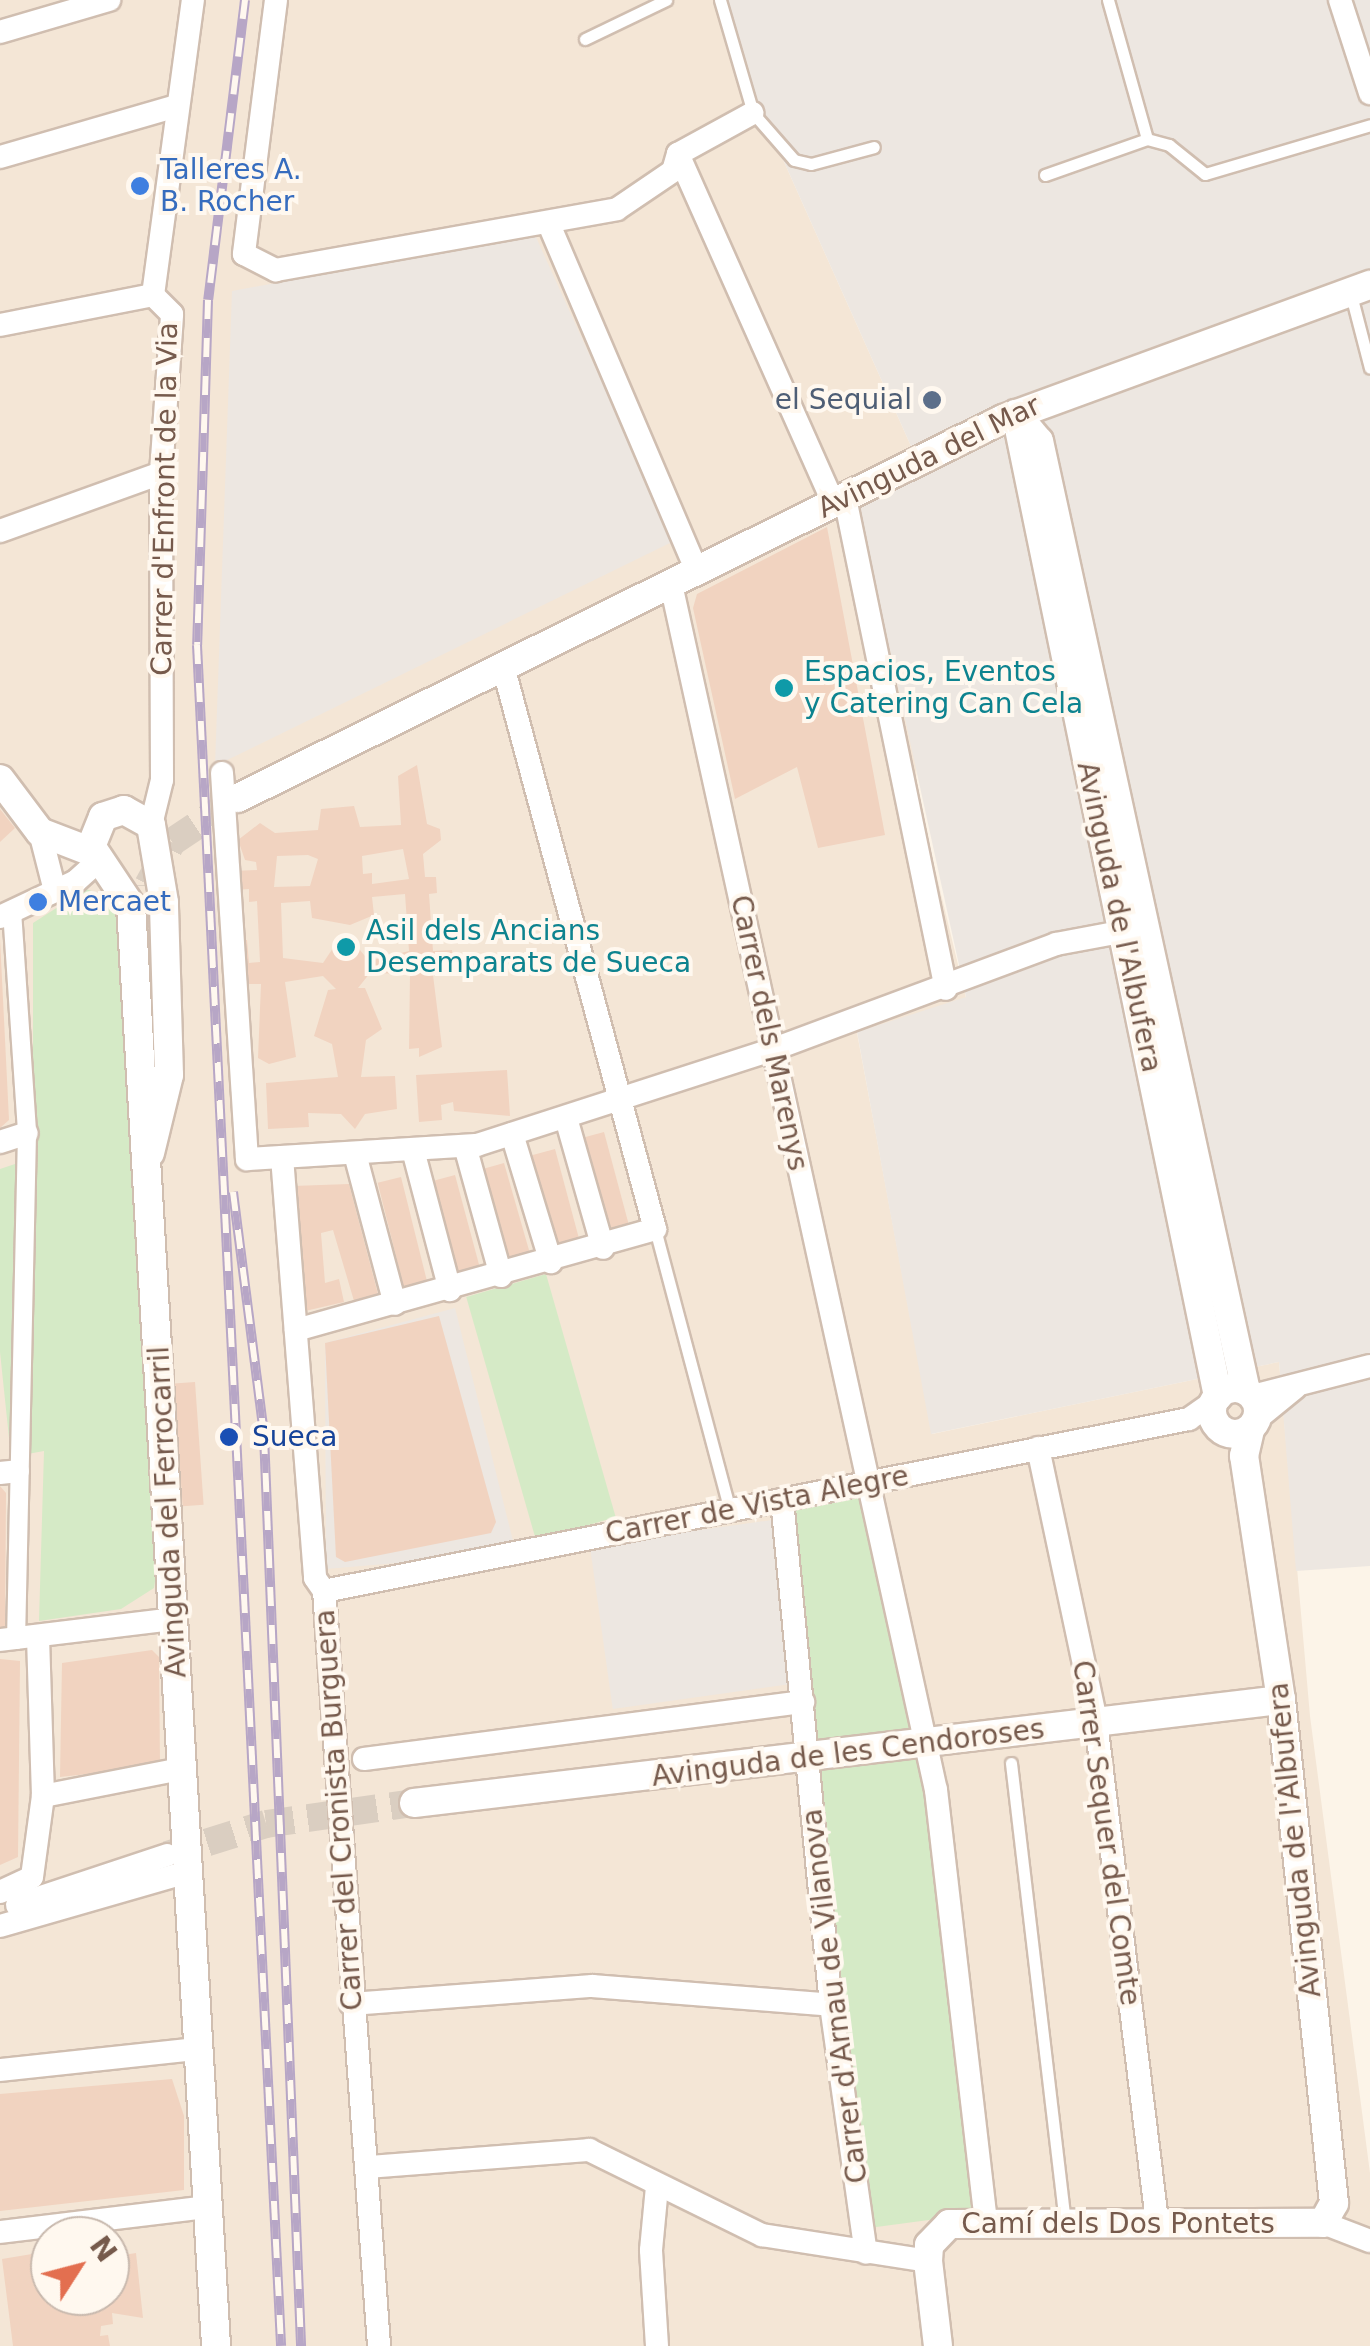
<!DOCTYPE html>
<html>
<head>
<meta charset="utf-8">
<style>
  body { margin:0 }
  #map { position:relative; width:1370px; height:2346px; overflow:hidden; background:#fcf4e8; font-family:"DejaVu Sans",sans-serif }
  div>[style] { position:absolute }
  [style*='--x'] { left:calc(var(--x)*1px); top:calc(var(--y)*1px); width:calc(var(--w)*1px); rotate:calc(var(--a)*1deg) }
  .residential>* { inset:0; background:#f4e6d6 }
  .industrial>* { inset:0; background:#ede7e1; transform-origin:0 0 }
  .green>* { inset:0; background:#d5eac6; transform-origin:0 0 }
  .building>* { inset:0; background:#f1d3c0; transform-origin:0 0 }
  .tertiary-tunnel>* { height:28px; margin-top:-14px; transform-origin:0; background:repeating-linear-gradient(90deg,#dacec1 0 28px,transparent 0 42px) }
  .roads { filter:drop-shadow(2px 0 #d0beb0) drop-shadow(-2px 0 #d0beb0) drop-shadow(0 2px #d0beb0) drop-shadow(0 -2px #d0beb0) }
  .service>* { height:11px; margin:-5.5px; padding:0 5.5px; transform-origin:5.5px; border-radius:5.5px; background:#fff }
  .pedestrian>* { height:18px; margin:-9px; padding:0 9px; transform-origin:9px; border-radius:9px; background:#fff }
  .minor>* { height:22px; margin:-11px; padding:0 11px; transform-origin:11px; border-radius:11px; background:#fff }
  .tertiary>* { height:28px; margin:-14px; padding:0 14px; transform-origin:14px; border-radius:14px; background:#fff }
  .tertiary>.ring { margin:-14px; padding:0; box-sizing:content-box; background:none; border:28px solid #fff; border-radius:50% }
  .rail>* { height:10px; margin-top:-5px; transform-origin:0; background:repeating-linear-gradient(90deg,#fff8ef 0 19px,#b7a6c6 0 38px); box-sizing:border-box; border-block:2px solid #b7a6c6 }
  .dots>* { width:28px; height:28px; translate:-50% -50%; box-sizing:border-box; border:5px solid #fff8ef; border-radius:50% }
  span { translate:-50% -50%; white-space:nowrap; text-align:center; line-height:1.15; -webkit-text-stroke:8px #fff8ef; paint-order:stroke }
  .shop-label { font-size:28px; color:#366cbe }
  .left { translate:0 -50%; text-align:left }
  .service-label { font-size:28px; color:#4e5e75 }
  .right { translate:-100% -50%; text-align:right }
  .street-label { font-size:28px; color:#765a4c }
  .culture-label { font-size:28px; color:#0d838f }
  .transit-label { font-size:28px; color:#164399 }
  .north { position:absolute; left:30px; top:2216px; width:100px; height:100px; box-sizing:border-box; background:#fff8ef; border:2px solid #c8b9ae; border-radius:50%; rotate:54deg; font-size:28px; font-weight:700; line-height:40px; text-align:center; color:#765a4c }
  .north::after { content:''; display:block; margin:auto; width:35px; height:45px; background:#e36f50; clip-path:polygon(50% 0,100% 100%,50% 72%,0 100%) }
</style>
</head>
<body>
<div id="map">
  <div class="residential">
    <i style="clip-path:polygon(evenodd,0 0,725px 0,756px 99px,923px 473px,916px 790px,966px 998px,857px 1033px,932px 1434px,1279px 1362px,1310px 1716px,1370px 2173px,1370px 2346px,0 2346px,0 0,50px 2236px,110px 2236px,110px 2296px,50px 2296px,50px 2236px)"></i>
  </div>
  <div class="industrial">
    <i style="clip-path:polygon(725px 0,1370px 0,1370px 1566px,1296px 1571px,1279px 1362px,931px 1434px,857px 1032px,966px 997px,858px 504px,923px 473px,756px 99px)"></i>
    <i style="clip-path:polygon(535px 235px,674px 541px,215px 766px,232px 291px)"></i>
    <i style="clip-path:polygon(455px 1308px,516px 1553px,326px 1569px,325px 1343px)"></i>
    <i style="left:772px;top:1520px;width:165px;height:184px;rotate:82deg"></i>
  </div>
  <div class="green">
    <i style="clip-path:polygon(86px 889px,117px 900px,126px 928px,158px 1562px,154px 1588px,121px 1609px,39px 1621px,44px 1451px,11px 1457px,0 1352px,0 1169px,33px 1158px,33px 923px)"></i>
    <i style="left:546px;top:1274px;width:253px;height:83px;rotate:74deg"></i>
    <i style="clip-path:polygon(861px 1490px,915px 1737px,813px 1751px,789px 1505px)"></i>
    <i style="clip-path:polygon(917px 1750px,931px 1792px,981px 2213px,869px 2228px,814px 1762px)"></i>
  </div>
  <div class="building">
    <i style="clip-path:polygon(827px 527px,885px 835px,818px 848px,797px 767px,735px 799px,693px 608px,697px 594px)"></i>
    <i style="clip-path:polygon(evenodd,417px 765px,427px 824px,440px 829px,441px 840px,423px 854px,425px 877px,436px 877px,437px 893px,429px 894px,433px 951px,452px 950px,454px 974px,433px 975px,442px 1047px,419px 1057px,419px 1048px,409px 1049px,410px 974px,370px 973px,358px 988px,365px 988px,382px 1029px,366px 1040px,361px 1077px,395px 1076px,397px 1109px,365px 1114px,355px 1129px,341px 1114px,308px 1113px,309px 1127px,268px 1129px,266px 1083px,338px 1077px,332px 1044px,314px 1036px,328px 990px,336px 989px,323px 976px,285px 982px,296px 1057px,269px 1064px,258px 1058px,261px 984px,242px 984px,239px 940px,247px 940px,249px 963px,260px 962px,257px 901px,249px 902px,249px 889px,234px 890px,233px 871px,257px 870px,256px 862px,245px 860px,238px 840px,260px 823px,275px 833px,318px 830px,321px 809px,354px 806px,360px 827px,401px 825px,398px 776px,417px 765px,403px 849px,409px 879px,372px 884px,372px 873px,363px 874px,362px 856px,403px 849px,417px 765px,308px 855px,318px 859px,310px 886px,274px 887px,277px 856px,308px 855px,417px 765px,405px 894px,409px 951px,369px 961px,355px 944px,335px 945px,323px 963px,283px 958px,281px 903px,310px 901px,312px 918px,350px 925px,374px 915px,372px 897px,405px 894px)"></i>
    <i style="clip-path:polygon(0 809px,15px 828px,0 842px)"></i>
    <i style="clip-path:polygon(0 939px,9px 1120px,0 1128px)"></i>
    <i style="clip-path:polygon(507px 1070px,510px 1116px,454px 1111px,453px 1102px,441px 1105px,442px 1120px,419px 1122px,416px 1075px)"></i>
    <i style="left:604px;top:1132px;width:99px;height:24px;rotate:75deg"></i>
    <i style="left:555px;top:1149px;width:98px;height:24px;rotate:75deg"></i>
    <i style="left:504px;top:1163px;width:96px;height:23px;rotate:74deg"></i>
    <i style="left:455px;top:1175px;width:96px;height:25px;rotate:75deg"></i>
    <i style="left:401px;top:1177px;width:107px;height:24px;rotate:76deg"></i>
    <i style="clip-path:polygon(349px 1184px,378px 1294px,354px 1301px,333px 1230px,321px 1233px,325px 1283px,339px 1279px,344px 1302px,305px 1311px,293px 1186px)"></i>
    <i style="clip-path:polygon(439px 1316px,496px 1522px,491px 1533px,345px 1562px,336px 1557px,325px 1343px)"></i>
    <i style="left:195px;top:1382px;width:123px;height:21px;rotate:86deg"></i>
    <i style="clip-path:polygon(0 1486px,6px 1493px,5px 1632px,0 1632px)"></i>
    <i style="clip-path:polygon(152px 1650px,159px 1657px,160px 1766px,60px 1777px,62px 1663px)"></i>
    <i style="clip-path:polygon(0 1659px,20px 1661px,18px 1857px,0 1865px)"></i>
    <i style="clip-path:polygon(172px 2079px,184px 2116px,184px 2190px,0 2211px,0 2094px)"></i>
    <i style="clip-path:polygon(50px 2251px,50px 2296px,110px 2296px,110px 2267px,118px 2267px,117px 2256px,136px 2253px,143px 2318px,112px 2313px,113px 2324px,101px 2326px,100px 2336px,108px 2335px,110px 2346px,13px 2346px,2px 2259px)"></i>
  </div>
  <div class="tertiary-tunnel">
    <i style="--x:149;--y:928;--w:43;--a:-91.3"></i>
    <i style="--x:148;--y:885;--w:49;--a:-60.8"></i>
    <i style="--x:172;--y:842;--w:79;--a:-33.7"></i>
    <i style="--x:167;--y:1855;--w:104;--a:-17.4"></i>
    <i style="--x:266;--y:1824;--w:149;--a:-8.1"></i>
  </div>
  <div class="roads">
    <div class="service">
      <i style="--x:720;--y:0;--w:118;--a:73.7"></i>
      <i style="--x:753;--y:113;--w:62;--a:48.9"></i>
      <i style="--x:794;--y:160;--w:17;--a:13"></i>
      <i style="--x:811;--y:164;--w:65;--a:-15.1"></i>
      <i style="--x:1108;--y:0;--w:144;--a:74.3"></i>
      <i style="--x:1147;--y:139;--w:23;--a:15"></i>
      <i style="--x:1169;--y:145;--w:46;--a:38.9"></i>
      <i style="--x:1205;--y:174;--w:172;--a:-16.5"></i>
      <i style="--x:585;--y:39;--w:90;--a:-25.7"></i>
      <i style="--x:1045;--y:175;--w:108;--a:-19.4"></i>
      <i style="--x:1351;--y:295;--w:75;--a:75.4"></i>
      <i style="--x:655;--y:1229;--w:291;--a:75.1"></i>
      <i style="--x:1011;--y:1763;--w:460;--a:83.3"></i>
    </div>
    <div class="pedestrian">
      <i style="--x:12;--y:911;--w:223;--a:86.1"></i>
      <i style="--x:27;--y:1133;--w:507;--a:91.24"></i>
    </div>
    <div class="minor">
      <i style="--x:276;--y:0;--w:256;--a:97.2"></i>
      <i style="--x:244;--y:254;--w:36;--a:27"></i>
      <i style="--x:276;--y:270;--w:346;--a:-10.1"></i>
      <i style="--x:617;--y:209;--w:68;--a:-34.2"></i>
      <i style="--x:673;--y:171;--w:18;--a:-74"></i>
      <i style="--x:678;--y:154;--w:85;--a:-28.7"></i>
      <i style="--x:1340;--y:0;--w:98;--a:72.1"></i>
      <i style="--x:0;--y:32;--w:114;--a:-16.4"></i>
      <i style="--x:678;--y:154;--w:383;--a:66"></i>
      <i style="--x:0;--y:157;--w:184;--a:-16.1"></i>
      <i style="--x:548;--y:222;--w:379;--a:66.9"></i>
      <i style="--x:0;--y:325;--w:156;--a:-11.1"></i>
      <i style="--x:845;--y:498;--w:501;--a:78.38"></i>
      <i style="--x:0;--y:531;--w:171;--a:-19.8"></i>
      <i style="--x:671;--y:584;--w:1235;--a:77.61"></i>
      <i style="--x:936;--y:1790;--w:432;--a:83.4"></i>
      <i style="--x:222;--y:773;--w:387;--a:86.3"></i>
      <i style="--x:247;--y:1159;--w:230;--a:-3.5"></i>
      <i style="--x:477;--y:1145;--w:312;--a:-17.9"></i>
      <i style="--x:774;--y:1049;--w:301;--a:-20.4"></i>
      <i style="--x:1056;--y:944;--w:81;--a:-10.6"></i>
      <i style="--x:151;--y:825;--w:46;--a:-76.3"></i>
      <i style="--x:162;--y:780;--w:307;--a:-90.2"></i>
      <i style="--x:161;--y:473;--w:159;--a:-86"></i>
      <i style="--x:172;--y:314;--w:27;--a:-135"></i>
      <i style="--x:153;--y:295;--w:298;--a:-82.3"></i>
      <i style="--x:40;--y:832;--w:61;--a:75.7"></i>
      <i style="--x:0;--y:917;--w:84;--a:-25.3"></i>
      <i style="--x:76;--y:881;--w:28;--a:-42"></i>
      <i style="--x:566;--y:1118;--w:135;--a:74.1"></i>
      <i style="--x:512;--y:1134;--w:134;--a:73.1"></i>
      <i style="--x:0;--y:1142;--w:28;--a:-18"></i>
      <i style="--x:465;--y:1146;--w:135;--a:74.5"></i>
      <i style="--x:413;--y:1150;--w:145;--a:75.2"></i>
      <i style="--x:355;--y:1154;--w:155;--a:75.1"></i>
      <i style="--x:282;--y:1157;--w:422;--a:85.5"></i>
      <i style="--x:315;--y:1578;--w:16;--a:55"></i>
      <i style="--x:324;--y:1591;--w:757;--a:85.83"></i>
      <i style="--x:296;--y:1330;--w:373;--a:-15.7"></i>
      <i style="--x:655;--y:1229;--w:583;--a:-105.11"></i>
      <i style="--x:1253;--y:1396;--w:121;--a:-14.4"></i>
      <i style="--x:1257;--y:1419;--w:49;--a:-39.2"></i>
      <i style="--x:1038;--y:1448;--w:280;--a:78"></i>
      <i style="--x:1096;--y:1722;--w:503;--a:83.03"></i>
      <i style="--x:0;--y:1473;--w:18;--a:-6"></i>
      <i style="--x:782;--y:1500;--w:507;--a:84.46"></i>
      <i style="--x:831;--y:2005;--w:250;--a:82"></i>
      <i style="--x:324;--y:1591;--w:882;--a:-11.25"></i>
      <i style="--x:1189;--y:1419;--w:32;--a:-35"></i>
      <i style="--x:0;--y:1640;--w:175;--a:-6.9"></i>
      <i style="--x:364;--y:1759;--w:443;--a:-7.4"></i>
      <i style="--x:43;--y:1796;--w:141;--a:-11.1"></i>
      <i style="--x:0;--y:1892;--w:35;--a:-25"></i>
      <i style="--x:32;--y:1877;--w:82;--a:-82.3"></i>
      <i style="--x:43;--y:1796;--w:155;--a:-91.8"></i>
      <i style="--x:17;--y:1905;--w:158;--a:-18.4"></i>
      <i style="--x:0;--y:1926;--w:198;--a:-16.1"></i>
      <i style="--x:351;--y:2004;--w:242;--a:-4.3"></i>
      <i style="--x:592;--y:1986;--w:240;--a:4.5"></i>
      <i style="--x:0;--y:2070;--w:199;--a:-6.1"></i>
      <i style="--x:368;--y:2167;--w:222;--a:-4.4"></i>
      <i style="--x:589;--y:2150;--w:193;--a:26.2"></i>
      <i style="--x:762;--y:2235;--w:168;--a:8.9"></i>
      <i style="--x:1323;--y:2223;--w:50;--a:21"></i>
      <i style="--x:0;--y:2232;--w:209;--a:-6.9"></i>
      <i style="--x:657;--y:2346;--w:96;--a:-93.6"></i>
      <i style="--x:651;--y:2250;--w:63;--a:-84.6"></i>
    </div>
    <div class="tertiary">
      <i style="--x:1016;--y:414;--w:35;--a:50"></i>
      <i style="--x:1039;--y:441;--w:972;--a:77.71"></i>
      <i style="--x:1016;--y:414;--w:1003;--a:78.38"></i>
      <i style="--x:0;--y:779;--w:66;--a:53"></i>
      <i style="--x:40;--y:832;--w:56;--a:21"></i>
      <i style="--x:238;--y:798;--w:854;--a:-26.35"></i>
      <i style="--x:1003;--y:419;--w:391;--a:-20.1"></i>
      <i style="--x:150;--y:1153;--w:80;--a:-76.3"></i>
      <i style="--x:169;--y:1075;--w:173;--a:-91.7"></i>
      <i style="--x:164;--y:902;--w:78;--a:-99.6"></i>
      <i style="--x:151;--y:825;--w:31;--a:-151"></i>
      <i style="--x:124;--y:810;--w:22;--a:162"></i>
      <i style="--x:103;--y:817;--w:31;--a:112"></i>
      <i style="--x:91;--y:846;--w:72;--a:56.3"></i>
      <i style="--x:131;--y:906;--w:1443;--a:86.62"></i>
      <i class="ring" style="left:1212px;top:1388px;width:18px;height:18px"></i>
      <i style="--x:414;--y:1803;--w:873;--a:-6.78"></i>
      <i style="--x:938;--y:2346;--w:86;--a:-96.7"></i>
      <i style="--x:928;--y:2261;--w:16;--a:-86"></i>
      <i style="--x:929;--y:2245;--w:29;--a:-46"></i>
      <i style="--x:949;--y:2224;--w:374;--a:-0.2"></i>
      <i style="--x:1323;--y:2223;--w:23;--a:-61"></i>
      <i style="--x:1334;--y:2203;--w:506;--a:-96.01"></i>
      <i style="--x:1281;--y:1700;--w:247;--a:-98.6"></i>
      <i style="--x:1244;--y:1456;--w:28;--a:-77"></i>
    </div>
  </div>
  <div class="rail">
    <i style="--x:245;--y:0;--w:302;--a:97"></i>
    <i style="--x:208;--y:300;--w:345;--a:91.8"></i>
    <i style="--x:197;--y:645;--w:1703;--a:87.17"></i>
    <i style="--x:233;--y:1192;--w:245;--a:82.7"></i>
    <i style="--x:264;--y:1435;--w:912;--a:87.67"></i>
  </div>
  <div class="dots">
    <i style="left:140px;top:186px;background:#3f7fe0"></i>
    <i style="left:932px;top:400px;background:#5c6f8a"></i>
    <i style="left:784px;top:688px;background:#0f9aa8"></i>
    <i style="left:38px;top:902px;background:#3f7fe0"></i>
    <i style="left:346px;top:947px;background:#0f9aa8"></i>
    <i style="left:229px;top:1437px;background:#1a4fb4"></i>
  </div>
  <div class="shop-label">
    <span class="left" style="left:160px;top:186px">Talleres A.<br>B. Rocher</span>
    <span class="left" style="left:58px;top:902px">Mercaet</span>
  </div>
  <div class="service-label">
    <span class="right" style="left:912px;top:400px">el Sequial</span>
  </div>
  <div class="street-label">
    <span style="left:929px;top:457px;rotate:-26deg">Avinguda del Mar</span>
    <span style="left:165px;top:499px;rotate:-89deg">Carrer d'Enfront de la Via</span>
    <span style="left:1119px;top:917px;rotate:78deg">Avinguda de l'Albufera</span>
    <span style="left:769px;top:1033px;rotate:78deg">Carrer dels Marenys</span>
    <span style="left:757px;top:1505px;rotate:-11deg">Carrer de Vista Alegre</span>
    <span style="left:168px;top:1512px;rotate:-93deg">Avinguda del Ferrocarril</span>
    <span style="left:848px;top:1753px;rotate:-7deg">Avinguda de les Cendoroses</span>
    <span style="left:339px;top:1810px;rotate:-94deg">Carrer del Cronista Burguera</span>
    <span style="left:1106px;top:1833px;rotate:82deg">Carrer Sequer del Comte</span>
    <span style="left:1295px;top:1840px;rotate:-96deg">Avinguda de l'Albufera</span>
    <span style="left:835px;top:1996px;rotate:-97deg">Carrer d'Arnau de Vilanova</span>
    <span style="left:1118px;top:2224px">Camí dels Dos Pontets</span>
  </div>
  <div class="culture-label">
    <span class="left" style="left:804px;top:688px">Espacios, Eventos<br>y Catering Can Cela</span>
    <span class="left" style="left:366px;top:947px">Asil dels Ancians<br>Desemparats de Sueca</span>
  </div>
  <div class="transit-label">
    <span class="left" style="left:252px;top:1437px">Sueca</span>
  </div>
  <div class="north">N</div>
</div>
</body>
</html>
